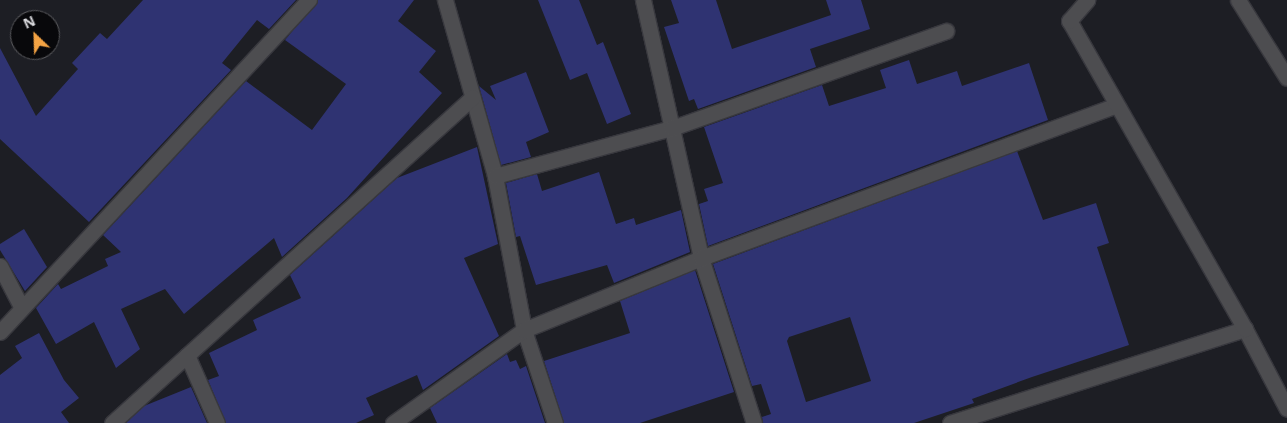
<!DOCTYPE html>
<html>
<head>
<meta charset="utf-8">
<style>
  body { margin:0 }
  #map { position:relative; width:1287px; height:423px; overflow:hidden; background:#1d1e24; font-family:"Noto Sans",sans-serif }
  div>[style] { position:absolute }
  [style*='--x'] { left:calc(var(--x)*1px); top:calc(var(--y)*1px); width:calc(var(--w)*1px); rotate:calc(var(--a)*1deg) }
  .building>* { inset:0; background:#2f3372 }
  .roads { filter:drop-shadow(1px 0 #38383e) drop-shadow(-1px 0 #38383e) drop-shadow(0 1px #38383e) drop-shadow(0 -1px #38383e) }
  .street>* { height:15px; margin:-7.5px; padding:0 7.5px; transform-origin:7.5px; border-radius:7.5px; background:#4d4d50 }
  span { translate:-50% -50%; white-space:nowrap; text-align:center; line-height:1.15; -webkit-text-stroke:4px #08080b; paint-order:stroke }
  .north { position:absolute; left:10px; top:10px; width:50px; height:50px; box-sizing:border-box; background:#08080b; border:1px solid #5c5c60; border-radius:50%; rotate:336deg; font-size:14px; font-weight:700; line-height:20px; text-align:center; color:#dbdbdf }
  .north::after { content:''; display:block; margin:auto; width:18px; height:22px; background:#f4a344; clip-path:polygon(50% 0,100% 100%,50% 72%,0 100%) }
</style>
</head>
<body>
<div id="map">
  <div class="building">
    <i style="clip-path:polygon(143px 0,296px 0,269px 29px,257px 20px,222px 63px,231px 70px,89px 222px,0 139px,0 48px,36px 116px,78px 69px,72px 63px,100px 33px,107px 39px)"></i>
    <i style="clip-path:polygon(318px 0,414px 0,398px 21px,436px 51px,419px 72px,442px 93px,347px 198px,282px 257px,274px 238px,184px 314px,165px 289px,121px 309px,140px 349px,116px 368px,94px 322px,56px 344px,36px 308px,58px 284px,61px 289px,108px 266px,105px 259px,121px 252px,103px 235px,246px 81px,312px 130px,346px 84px,285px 40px)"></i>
    <i style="clip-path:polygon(538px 0,579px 0,597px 45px,603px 42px,631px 114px,607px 124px,587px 73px,570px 80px)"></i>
    <i style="clip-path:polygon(671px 0,716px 0,732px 49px,831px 15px,826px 0,861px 0,870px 29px,810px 49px,816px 67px,698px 109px,694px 99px,689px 101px,664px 27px,679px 23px)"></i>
    <i style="clip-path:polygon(909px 60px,917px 84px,957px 71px,962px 86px,1029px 63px,1048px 120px,708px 246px,699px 204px,708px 201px,704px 189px,723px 183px,704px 127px,822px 85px,829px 106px,886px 88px,880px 70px)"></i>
    <i style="clip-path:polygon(526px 72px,549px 132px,526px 142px,531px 157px,501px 165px,479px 86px,496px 100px,490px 86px)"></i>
    <i style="clip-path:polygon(477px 147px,498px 244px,464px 258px,499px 336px,423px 390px,417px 375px,366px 398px,374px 415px,356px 423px,226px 423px,208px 380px,219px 376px,209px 353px,257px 330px,253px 320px,301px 298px,290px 275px,397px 178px)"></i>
    <i style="clip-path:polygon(evenodd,1017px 151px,1043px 220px,1096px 203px,1109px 243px,1097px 247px,1129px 345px,1032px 377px,972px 399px,974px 403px,914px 423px,763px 423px,762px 417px,771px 414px,761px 384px,752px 386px,713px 264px,1017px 151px,850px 317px,871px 381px,806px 402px,787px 341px,789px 337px,850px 317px)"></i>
    <i style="clip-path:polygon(599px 172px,616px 224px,634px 218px,636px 225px,681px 210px,690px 252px,614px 283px,607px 265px,536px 285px,520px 236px,516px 237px,506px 183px,537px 174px,542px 191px)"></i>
    <i style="clip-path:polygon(24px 229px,47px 267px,25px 291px,0 250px,0 244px)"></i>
    <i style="clip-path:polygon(695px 270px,734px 392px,640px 423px,564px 423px,544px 361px,630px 333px,620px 301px)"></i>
    <i style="clip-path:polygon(39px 333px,64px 380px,79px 398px,61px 412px,69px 423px,0 423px,0 375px,22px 358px,15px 346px)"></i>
    <i style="clip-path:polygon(507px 354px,510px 362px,516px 360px,520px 369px,526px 366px,545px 423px,437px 423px,430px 408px)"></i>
    <i style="clip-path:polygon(191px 387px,207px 423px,126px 423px,144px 406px)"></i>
  </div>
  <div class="roads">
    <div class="street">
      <i style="--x:445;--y:0;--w:183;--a:74.1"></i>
      <i style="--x:495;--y:176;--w:157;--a:79.3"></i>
      <i style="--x:524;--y:330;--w:98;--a:71.6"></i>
      <i style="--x:643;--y:0;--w:264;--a:77.3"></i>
      <i style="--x:701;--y:258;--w:173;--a:72.2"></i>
      <i style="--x:1238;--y:0;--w:92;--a:57.9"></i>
      <i style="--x:495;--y:176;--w:183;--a:-15.2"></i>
      <i style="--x:672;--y:128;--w:291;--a:-19.5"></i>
      <i style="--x:0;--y:266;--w:47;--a:62.4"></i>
      <i style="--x:1245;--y:329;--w:90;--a:62.3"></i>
      <i style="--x:0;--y:332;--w:454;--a:-47.1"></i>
      <i style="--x:187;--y:355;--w:74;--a:66.2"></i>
      <i style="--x:112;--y:423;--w:486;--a:-42.1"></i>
      <i style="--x:393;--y:423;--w:161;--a:-35.4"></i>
      <i style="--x:524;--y:330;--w:191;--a:-22.1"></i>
      <i style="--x:701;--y:258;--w:442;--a:-20.2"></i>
      <i style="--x:950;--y:423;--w:310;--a:-17.7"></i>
      <i style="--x:1245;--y:329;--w:355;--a:-119.7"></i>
      <i style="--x:1069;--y:21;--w:28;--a:-49"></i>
    </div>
  </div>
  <div class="north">N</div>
</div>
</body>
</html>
